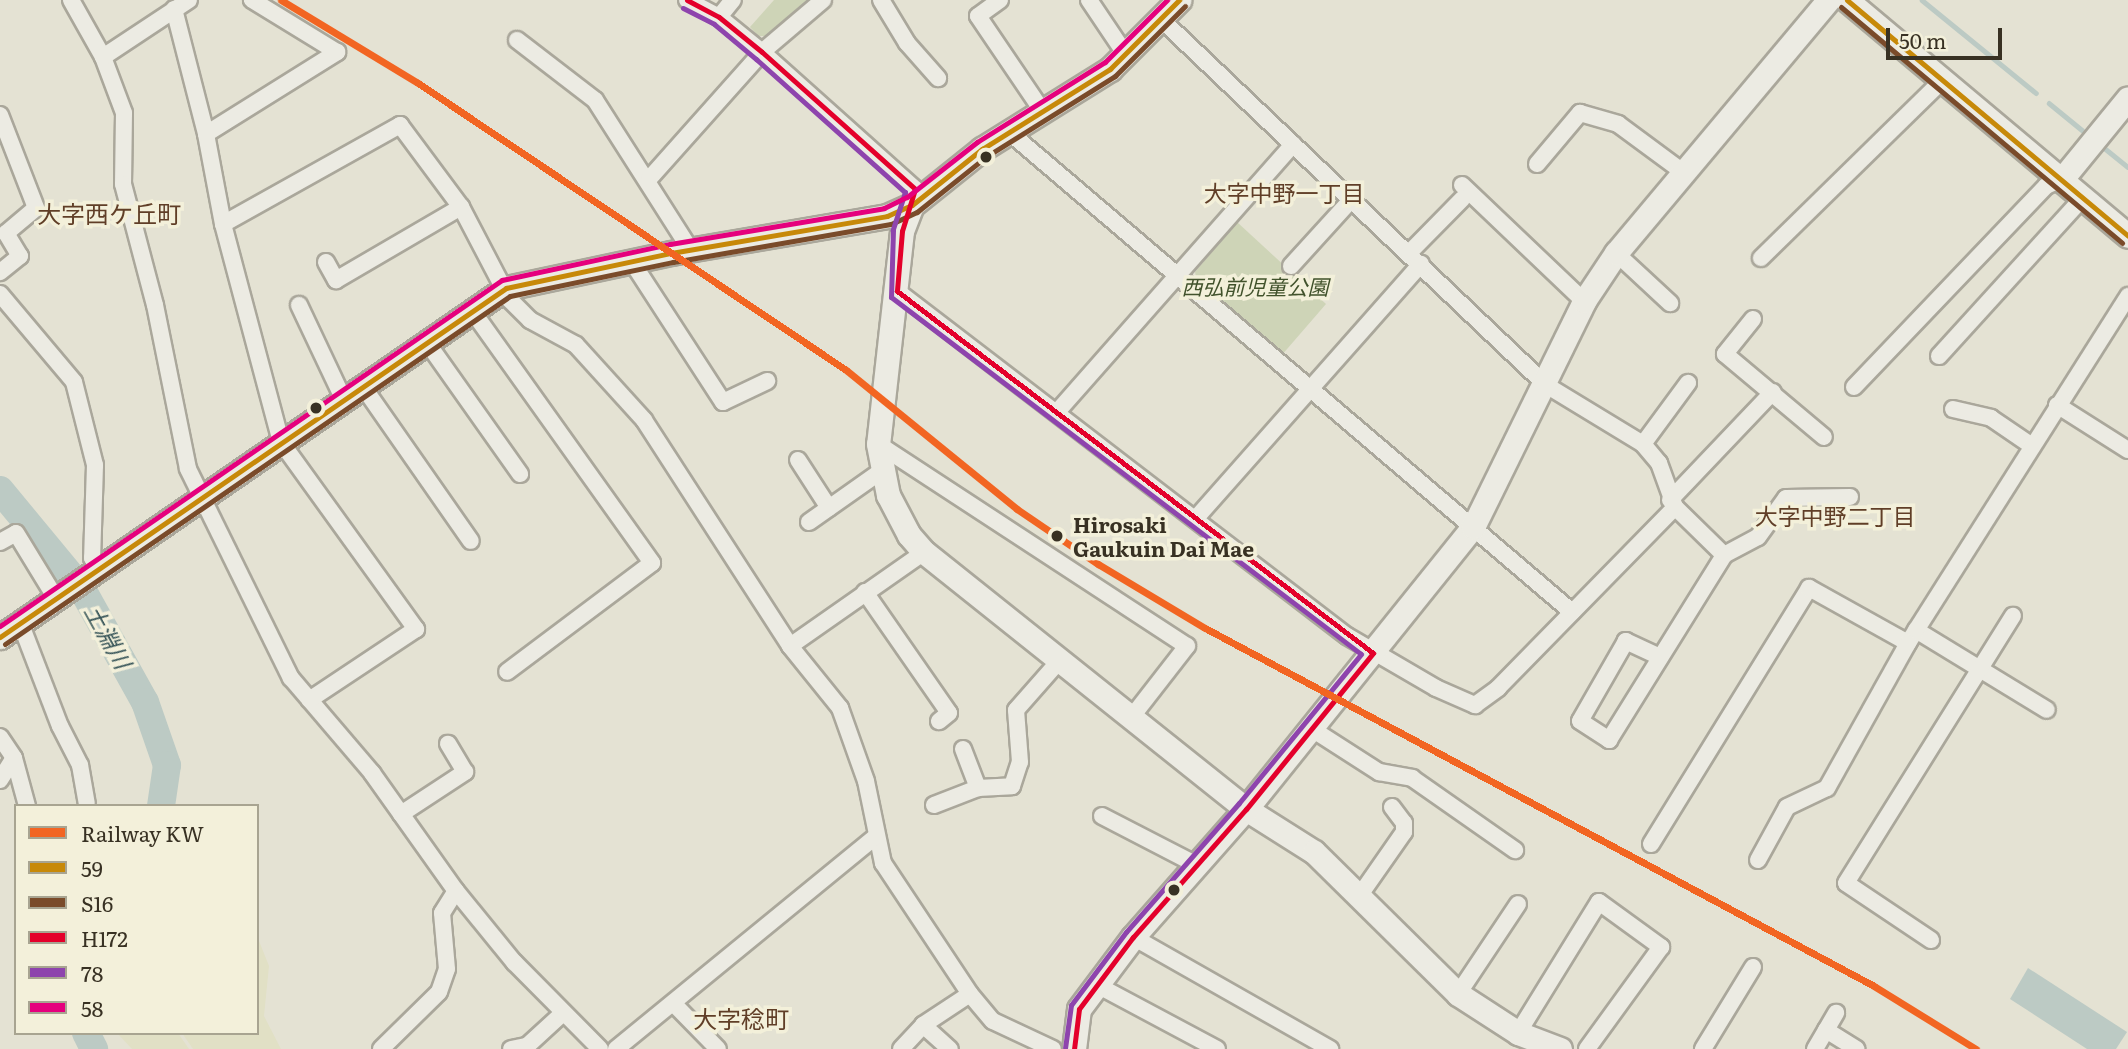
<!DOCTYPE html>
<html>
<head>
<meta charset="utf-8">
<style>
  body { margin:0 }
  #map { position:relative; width:2128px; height:1049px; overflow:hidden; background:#e4e2d3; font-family:Literata,"Noto Sans JP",serif }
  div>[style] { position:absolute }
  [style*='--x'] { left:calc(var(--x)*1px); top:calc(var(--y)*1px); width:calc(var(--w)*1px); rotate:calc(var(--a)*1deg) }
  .farmland>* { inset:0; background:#e1e0c5 }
  .green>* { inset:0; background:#ced4b7 }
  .water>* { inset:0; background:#bccac4 }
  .stream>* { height:4.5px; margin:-2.25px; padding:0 2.25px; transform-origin:2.25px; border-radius:2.25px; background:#bccac4 }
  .river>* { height:28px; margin:-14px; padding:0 14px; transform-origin:14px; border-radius:14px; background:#bccac4 }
  .roads { filter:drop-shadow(2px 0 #aaa79b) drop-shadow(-2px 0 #aaa79b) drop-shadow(0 2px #aaa79b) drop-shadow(0 -2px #aaa79b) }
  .street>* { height:16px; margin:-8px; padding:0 8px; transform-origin:8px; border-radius:8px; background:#ecebe3 }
  .secondary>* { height:23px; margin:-11.5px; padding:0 11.5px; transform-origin:11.5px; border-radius:11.5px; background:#ecebe3 }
  .bus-1>* { height:5px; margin:-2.5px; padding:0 2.5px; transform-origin:2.5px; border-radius:2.5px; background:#c78909 }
  .bus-2>* { height:5px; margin:-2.5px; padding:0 2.5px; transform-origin:2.5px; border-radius:2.5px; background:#7a4b2a }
  .bus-3>* { height:5px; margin:-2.5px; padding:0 2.5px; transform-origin:2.5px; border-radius:2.5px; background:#e4002b }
  .bus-4>* { height:5px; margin:-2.5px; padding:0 2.5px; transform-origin:2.5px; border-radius:2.5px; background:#8e44ad }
  .bus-5>* { height:5px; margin:-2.5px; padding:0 2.5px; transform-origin:2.5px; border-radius:2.5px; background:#e5007d }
  .rail-1>* { height:7px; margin:-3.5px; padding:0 3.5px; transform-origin:3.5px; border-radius:3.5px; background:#f26522 }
  .dots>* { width:19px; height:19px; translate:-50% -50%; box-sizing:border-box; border:4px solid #f3f0da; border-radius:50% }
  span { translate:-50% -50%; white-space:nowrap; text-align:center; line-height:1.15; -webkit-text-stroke:7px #f3f0da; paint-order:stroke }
  .park-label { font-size:21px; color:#41522c; font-style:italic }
  .stop-label { font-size:21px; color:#383123; font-weight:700 }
  .left { translate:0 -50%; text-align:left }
  .neighbourhood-label { font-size:23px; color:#603e27 }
  .water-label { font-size:23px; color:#345256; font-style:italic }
  .quarter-label { font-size:24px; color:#603e27 }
  .legend { position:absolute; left:14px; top:804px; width:245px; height:231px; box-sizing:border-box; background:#f3f0da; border:2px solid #a8a491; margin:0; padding:9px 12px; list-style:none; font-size:21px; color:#383123 }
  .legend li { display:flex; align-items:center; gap:14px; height:35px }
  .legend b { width:35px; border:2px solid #a8a491 }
  .scale { position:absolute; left:1886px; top:28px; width:116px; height:32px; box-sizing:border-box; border:4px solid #383123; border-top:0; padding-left:9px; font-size:21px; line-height:24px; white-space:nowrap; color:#383123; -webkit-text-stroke:5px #f3f0da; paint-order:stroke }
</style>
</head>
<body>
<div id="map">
  <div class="farmland">
    <i style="clip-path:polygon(257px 936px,269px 966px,264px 1016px,281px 1049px,193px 1049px,182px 1033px,257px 1033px)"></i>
    <i style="clip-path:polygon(117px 1033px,178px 1033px,189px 1049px,132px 1049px)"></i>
  </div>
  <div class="green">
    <i style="clip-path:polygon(774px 0,811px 0,768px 36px,758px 36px,750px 27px)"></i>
    <i style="clip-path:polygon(1237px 222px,1326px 304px,1281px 356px,1197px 281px,1195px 272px)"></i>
  </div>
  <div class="water">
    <i style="clip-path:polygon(2028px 968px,2127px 1032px,2116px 1049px,2087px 1049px,2010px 999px)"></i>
  </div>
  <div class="stream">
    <i style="--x:1922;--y:0;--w:147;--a:39.2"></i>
    <i style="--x:2049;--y:103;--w:43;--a:39.3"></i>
    <i style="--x:2102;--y:146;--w:33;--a:39"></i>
  </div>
  <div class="river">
    <i style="--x:0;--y:490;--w:129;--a:50.4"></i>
    <i style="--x:82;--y:589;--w:129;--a:60.9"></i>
    <i style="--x:145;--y:702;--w:67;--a:70.8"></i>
    <i style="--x:167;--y:765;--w:41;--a:98.3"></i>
    <i style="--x:86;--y:1033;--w:18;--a:63"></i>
  </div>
  <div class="roads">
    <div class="street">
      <i style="--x:71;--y:0;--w:65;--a:60.7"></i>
      <i style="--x:103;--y:57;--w:60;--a:69.4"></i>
      <i style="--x:124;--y:113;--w:71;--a:90.8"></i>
      <i style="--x:123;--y:184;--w:125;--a:75.2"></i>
      <i style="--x:155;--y:305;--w:167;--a:78.6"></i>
      <i style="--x:188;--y:469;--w:233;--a:63.8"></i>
      <i style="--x:291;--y:678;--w:125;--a:49.5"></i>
      <i style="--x:372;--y:773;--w:145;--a:54.6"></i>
      <i style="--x:456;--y:891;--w:92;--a:50.8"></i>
      <i style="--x:514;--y:962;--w:122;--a:45.3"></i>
      <i style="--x:687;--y:0;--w:36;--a:28"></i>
      <i style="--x:719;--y:17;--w:55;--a:39.1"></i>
      <i style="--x:762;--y:52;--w:205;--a:41.8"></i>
      <i style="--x:915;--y:189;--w:16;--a:101"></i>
      <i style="--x:881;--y:0;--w:50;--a:58.8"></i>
      <i style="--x:907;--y:43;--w:47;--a:48.5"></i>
      <i style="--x:1000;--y:0;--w:27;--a:144"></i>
      <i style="--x:978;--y:16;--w:116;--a:55.9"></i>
      <i style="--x:1089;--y:0;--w:66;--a:56.1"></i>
      <i style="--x:174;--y:9;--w:129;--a:75.6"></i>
      <i style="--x:206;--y:134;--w:92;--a:79.3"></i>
      <i style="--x:223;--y:224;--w:226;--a:75.1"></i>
      <i style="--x:281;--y:442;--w:231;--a:54.2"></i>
      <i style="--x:416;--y:629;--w:128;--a:146.4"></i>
      <i style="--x:719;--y:17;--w:22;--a:-51"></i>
      <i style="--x:1162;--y:20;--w:530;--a:43.55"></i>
      <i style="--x:1546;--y:385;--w:114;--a:31.3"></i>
      <i style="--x:1643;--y:444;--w:25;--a:50"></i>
      <i style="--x:1659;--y:463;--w:47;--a:70"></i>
      <i style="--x:1675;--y:507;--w:69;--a:44.4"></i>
      <i style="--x:1724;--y:555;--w:38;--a:-28"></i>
      <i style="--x:1758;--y:537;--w:48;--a:-54.3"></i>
      <i style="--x:1786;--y:498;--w:64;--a:-0.9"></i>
      <i style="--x:517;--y:40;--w:98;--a:37.6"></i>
      <i style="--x:595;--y:100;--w:180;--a:57.5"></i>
      <i style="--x:103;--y:57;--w:103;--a:-33.5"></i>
      <i style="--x:0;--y:115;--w:100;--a:68.8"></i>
      <i style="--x:36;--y:208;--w:39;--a:140"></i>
      <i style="--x:6;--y:233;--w:27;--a:59"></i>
      <i style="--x:20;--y:256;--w:26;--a:141"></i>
      <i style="--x:1009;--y:132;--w:740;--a:40.45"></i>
      <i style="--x:206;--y:134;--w:155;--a:-32"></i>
      <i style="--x:337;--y:52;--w:100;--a:-148.5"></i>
      <i style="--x:1537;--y:164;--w:67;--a:-49.9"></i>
      <i style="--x:1580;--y:113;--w:40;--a:16"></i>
      <i style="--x:1618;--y:124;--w:81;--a:36.4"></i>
      <i style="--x:649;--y:179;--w:170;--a:-48.3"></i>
      <i style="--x:762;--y:52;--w:80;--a:-40.4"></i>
      <i style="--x:1462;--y:185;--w:168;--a:43.6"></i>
      <i style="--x:223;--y:224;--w:203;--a:-29.2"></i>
      <i style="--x:400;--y:125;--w:102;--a:53.4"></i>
      <i style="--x:461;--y:207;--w:104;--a:62.4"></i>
      <i style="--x:509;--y:299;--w:30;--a:45"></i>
      <i style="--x:530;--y:320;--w:52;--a:28.5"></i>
      <i style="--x:576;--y:345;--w:101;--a:47.8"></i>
      <i style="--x:644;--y:420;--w:269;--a:57.1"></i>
      <i style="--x:790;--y:646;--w:80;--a:51.1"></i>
      <i style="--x:840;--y:708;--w:77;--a:70.4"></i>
      <i style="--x:866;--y:781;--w:84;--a:78.3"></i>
      <i style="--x:883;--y:863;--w:157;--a:56.4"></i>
      <i style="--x:1409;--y:253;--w:76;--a:-45.5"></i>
      <i style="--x:1616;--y:253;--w:74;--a:42.8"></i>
      <i style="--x:1761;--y:258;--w:255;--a:-44.4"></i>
      <i style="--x:326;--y:262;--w:21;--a:61"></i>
      <i style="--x:336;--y:280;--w:145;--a:-30.3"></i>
      <i style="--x:632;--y:262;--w:167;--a:57"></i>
      <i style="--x:723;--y:402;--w:49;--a:-25.5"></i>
      <i style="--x:1291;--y:266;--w:91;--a:-47.7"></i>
      <i style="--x:897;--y:291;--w:567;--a:37.48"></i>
      <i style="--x:1347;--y:636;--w:103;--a:30.3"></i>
      <i style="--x:1436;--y:688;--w:43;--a:23.6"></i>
      <i style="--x:1475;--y:705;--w:29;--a:-36"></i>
      <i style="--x:1498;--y:688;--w:253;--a:-45.6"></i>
      <i style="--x:0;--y:294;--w:115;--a:49.9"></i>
      <i style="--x:74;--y:382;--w:86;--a:75.8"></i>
      <i style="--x:95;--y:465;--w:93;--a:91.8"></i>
      <i style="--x:92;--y:558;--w:10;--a:53"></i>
      <i style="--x:299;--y:305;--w:103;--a:64.7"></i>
      <i style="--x:471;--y:309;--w:312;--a:54.5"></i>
      <i style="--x:652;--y:563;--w:181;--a:143.1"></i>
      <i style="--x:1753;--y:319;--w:45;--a:128.7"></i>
      <i style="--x:1725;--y:354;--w:129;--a:40"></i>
      <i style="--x:426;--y:341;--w:163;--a:54.7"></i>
      <i style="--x:1939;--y:356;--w:214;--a:-47.7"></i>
      <i style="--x:362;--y:385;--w:190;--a:55.1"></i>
      <i style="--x:1854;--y:387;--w:278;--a:-46.3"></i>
      <i style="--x:2046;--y:186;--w:17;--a:-24"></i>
      <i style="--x:2057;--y:405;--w:84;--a:32.4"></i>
      <i style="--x:1953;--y:409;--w:39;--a:13"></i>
      <i style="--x:1991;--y:418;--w:50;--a:34.3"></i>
      <i style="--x:1057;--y:412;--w:357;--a:-48.6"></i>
      <i style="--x:878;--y:444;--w:369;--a:33.2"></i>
      <i style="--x:1187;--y:646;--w:91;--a:127.9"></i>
      <i style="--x:1643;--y:444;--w:76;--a:-53.6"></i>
      <i style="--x:798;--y:460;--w:57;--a:57.1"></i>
      <i style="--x:1670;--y:500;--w:149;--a:-46.4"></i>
      <i style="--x:1197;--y:517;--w:338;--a:-48.5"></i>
      <i style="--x:809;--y:522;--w:87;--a:-35.2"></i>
      <i style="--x:0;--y:542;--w:18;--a:-29"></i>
      <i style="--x:16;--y:533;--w:75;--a:58.6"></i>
      <i style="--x:865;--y:592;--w:147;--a:55.2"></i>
      <i style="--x:949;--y:713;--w:13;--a:141"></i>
      <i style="--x:20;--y:622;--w:111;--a:69"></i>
      <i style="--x:60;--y:726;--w:44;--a:62.9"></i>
      <i style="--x:80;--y:765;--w:39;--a:80"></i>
      <i style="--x:1916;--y:630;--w:153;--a:31.4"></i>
      <i style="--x:790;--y:646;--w:164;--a:-35"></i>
      <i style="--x:1660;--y:657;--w:38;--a:-155"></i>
      <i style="--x:1626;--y:641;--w:92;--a:119.9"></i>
      <i style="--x:1580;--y:721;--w:35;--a:33"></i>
      <i style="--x:1609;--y:740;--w:218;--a:-58.1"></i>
      <i style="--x:1312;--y:729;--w:80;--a:32.7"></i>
      <i style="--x:1379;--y:772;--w:34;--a:10"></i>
      <i style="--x:1412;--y:778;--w:126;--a:35"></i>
      <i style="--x:0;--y:737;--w:25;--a:56"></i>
      <i style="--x:14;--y:758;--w:50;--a:74.8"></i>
      <i style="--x:963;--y:749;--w:42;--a:69"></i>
      <i style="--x:0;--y:780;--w:26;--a:-58"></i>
      <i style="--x:934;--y:805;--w:47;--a:-21.1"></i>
      <i style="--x:978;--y:788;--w:34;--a:-3"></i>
      <i style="--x:1012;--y:786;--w:25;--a:-72"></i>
      <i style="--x:1020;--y:762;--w:52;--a:-94.4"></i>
      <i style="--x:1016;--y:710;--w:65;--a:-48.7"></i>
      <i style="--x:401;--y:814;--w:77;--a:-33.3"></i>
      <i style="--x:465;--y:772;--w:33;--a:-121"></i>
      <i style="--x:1102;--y:816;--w:107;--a:27.3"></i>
      <i style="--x:1651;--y:844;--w:301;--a:-58.3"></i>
      <i style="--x:1809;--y:588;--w:113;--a:29.1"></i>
      <i style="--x:1908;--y:643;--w:411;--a:-57.6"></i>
      <i style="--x:1758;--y:860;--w:60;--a:-61.3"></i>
      <i style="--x:1787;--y:807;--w:44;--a:-25.4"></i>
      <i style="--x:1827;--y:788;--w:166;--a:-60.8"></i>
      <i style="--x:1360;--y:895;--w:77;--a:-55.1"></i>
      <i style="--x:1404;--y:832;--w:9;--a:-90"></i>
      <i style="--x:1404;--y:823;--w:20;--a:-127"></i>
      <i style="--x:1133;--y:937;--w:227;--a:29.6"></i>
      <i style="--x:1931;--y:940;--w:102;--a:-146.2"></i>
      <i style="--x:1846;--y:883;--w:315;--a:-58"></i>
      <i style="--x:1097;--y:985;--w:136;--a:28.1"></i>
      <i style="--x:1458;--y:994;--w:108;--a:-56.3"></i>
      <i style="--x:673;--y:1003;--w:64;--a:45.6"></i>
      <i style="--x:923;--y:1025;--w:56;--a:-33.4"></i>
      <i style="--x:970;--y:994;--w:35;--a:50"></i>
      <i style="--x:993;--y:1021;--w:66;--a:25"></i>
      <i style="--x:1826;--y:1030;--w:36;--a:32"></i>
      <i style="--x:1518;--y:1033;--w:154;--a:-58.3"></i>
      <i style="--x:1599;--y:902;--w:77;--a:36"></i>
      <i style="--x:1661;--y:947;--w:126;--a:126"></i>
      <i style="--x:381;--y:1049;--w:81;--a:-44.5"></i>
      <i style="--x:439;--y:992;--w:24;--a:-71"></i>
      <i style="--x:447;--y:969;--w:56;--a:-95.1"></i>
      <i style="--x:442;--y:913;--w:26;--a:-58"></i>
      <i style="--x:511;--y:1049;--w:16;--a:-11"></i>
      <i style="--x:527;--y:1046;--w:49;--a:-42.5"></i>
      <i style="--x:616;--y:1049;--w:335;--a:-39.3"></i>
      <i style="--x:901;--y:1049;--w:33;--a:-47"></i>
      <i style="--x:923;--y:1025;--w:36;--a:42"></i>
      <i style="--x:1703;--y:1049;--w:96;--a:-58.6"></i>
      <i style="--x:1815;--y:1049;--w:42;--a:-59.7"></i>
    </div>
    <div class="secondary">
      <i style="--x:1847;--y:0;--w:367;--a:40"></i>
      <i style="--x:2062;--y:179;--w:104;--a:-50.8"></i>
      <i style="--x:912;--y:205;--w:28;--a:111"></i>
      <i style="--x:902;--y:231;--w:214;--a:96.4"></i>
      <i style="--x:878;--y:444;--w:52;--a:78.9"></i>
      <i style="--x:888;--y:495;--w:45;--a:62.3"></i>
      <i style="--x:909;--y:535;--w:23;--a:49"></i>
      <i style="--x:924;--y:552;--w:412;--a:38.6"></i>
      <i style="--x:1246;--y:809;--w:80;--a:32.3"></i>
      <i style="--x:1314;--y:852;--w:202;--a:44.6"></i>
      <i style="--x:1458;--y:994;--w:72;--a:33"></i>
      <i style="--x:1518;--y:1033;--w:45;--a:20.9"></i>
      <i style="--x:0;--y:637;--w:615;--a:-34.59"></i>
      <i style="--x:506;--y:288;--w:169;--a:-12"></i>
      <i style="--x:671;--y:253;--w:219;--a:-9.7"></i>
      <i style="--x:887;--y:216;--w:27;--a:-24"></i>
      <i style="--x:912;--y:205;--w:90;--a:-38.7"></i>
      <i style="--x:982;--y:149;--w:151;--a:-32"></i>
      <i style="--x:1110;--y:69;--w:98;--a:-45"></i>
      <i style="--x:1074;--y:1049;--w:40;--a:-82.9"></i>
      <i style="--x:1079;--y:1009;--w:90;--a:-53.1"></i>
      <i style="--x:1133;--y:937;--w:171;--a:-48.6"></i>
      <i style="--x:1246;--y:809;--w:362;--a:-51.2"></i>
      <i style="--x:1473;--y:527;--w:252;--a:-63.8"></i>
      <i style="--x:1584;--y:301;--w:58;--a:-56.3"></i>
      <i style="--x:1616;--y:253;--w:330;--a:-50"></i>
    </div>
  </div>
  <div class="bus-1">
    <i style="--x:1847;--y:0;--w:367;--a:40"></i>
    <i style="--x:0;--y:637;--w:615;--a:-34.59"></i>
    <i style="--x:506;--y:288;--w:169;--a:-12"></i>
    <i style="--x:671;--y:253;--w:219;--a:-9.7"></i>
    <i style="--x:887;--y:216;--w:27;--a:-24"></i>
    <i style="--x:912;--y:205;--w:90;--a:-38.7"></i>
    <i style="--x:982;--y:149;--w:151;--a:-32"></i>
    <i style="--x:1110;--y:69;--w:98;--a:-45"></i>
  </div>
  <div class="bus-2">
    <i style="--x:1841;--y:7;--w:367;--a:40"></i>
    <i style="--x:5;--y:644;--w:613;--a:-34.57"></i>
    <i style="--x:510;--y:296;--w:167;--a:-11.8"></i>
    <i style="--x:673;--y:262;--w:221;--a:-9.9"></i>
    <i style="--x:891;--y:224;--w:29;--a:-25"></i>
    <i style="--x:917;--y:212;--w:90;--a:-38.7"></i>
    <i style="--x:987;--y:156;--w:151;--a:-32"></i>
    <i style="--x:1115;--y:76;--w:99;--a:-45"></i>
  </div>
  <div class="bus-3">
    <i style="--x:687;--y:0;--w:36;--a:28"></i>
    <i style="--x:719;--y:17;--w:55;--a:39.1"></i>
    <i style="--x:762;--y:52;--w:205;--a:41.8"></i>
    <i style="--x:915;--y:189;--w:44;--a:107.2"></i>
    <i style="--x:902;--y:231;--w:60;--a:94.8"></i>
    <i style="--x:897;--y:291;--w:598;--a:37.25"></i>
    <i style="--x:1373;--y:653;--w:201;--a:129.1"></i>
    <i style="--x:1246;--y:809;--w:171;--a:131.4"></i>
    <i style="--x:1133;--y:937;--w:90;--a:126.9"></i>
    <i style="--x:1079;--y:1009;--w:40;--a:97.1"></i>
  </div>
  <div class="bus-4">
    <i style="--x:683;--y:8;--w:35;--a:27"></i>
    <i style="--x:714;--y:24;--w:55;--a:39.8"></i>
    <i style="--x:756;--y:59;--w:200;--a:41.8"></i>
    <i style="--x:905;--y:192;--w:40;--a:108"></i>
    <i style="--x:893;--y:230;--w:67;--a:91.7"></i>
    <i style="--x:891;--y:297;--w:590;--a:37.22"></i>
    <i style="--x:1361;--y:654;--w:193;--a:129.3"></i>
    <i style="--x:1239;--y:803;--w:171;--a:131.2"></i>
    <i style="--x:1126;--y:932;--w:91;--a:127"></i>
    <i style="--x:1071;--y:1005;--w:43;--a:97.9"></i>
  </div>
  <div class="bus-5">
    <i style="--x:0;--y:626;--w:610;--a:-34.58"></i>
    <i style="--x:502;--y:280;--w:172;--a:-12.1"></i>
    <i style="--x:670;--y:244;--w:217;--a:-9.5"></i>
    <i style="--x:884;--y:208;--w:25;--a:-26"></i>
    <i style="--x:907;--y:197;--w:89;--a:-38.2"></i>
    <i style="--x:977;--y:142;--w:151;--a:-32"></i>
    <i style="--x:1105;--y:62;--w:88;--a:-45"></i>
  </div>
  <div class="rail-1">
    <i style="--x:281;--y:0;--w:160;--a:31.2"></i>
    <i style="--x:418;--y:83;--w:515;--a:33.84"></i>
    <i style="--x:846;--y:370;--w:220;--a:39.1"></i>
    <i style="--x:1017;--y:509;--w:98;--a:34.2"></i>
    <i style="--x:1098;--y:564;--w:125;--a:30.9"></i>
    <i style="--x:1205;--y:628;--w:759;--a:28.15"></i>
    <i style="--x:1874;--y:986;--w:120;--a:31.7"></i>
  </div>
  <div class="dots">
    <i style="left:986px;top:157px;background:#383123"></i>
    <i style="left:316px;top:408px;background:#383123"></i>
    <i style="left:1057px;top:536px;background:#383123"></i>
    <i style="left:1174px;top:890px;background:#383123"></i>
  </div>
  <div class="park-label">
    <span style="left:1255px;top:286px">西弘前児童公園</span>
  </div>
  <div class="stop-label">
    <span class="left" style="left:1073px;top:536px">Hirosaki<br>Gaukuin Dai Mae</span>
  </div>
  <div class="neighbourhood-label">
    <span style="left:1284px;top:192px">大字中野一丁目</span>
    <span style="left:1835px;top:515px">大字中野二丁目</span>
  </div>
  <div class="water-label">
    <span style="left:109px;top:636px;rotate:61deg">土淵川</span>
  </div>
  <div class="quarter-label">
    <span style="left:109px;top:213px">大字西ケ丘町</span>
    <span style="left:741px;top:1018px">大字稔町</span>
  </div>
  <ul class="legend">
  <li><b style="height:9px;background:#f26522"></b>Railway KW</li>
  <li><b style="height:9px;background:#c78909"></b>59</li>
  <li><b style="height:9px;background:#7a4b2a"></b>S16</li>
  <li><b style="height:9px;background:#e4002b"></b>H172</li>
  <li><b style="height:9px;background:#8e44ad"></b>78</li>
  <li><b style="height:9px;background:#e5007d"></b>58</li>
  </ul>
  <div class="scale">50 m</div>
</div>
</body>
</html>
